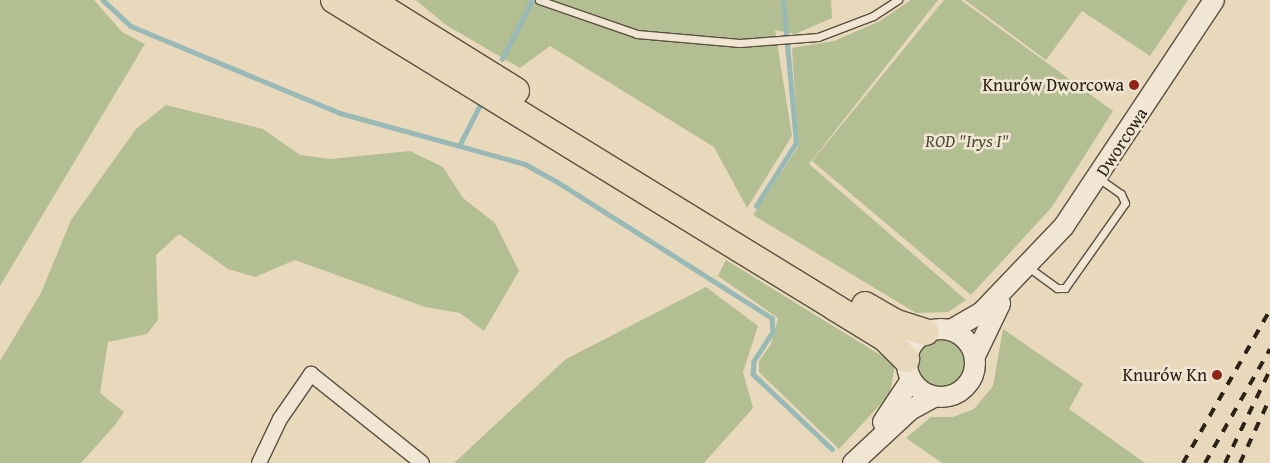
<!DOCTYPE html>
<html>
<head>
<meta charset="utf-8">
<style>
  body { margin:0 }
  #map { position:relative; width:1270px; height:463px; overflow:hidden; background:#e8d8bc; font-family:"Gentium Book Plus",serif }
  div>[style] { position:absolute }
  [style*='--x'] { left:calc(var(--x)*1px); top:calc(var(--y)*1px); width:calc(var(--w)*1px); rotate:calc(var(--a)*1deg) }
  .green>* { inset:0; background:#b3bf92 }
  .round { border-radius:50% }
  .stream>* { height:4.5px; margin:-2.25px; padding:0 2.25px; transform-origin:2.25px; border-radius:2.25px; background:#98b9b5 }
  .roads { filter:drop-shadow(1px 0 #5b503f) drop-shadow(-1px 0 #5b503f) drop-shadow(0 1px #5b503f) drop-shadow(0 -1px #5b503f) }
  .lane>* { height:7px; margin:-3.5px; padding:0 3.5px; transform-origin:3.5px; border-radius:3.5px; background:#f0e6d3 }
  .street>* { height:14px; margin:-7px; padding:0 7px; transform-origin:7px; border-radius:7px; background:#f0e6d3 }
  .secondary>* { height:20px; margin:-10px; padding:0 10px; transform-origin:10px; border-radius:10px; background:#f0e6d3 }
  .secondary>.ring { margin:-10px; padding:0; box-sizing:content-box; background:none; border:20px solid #f0e6d3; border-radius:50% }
  .highway>* { height:26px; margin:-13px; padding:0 13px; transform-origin:13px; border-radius:13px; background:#e8d8bc }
  .rail>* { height:4px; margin-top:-2px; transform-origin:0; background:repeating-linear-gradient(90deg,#2c2215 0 9px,transparent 0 18px) }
  .dots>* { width:14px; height:14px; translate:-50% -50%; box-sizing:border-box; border:2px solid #f0e6d3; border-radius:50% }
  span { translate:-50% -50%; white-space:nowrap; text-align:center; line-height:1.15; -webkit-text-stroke:5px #f0e6d3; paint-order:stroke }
  .poi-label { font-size:18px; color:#2c2215 }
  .right { translate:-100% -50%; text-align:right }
  .park-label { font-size:18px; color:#4e4934; font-style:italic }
  .street-label { font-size:18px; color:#2c2215 }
</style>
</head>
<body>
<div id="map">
  <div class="green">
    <i style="clip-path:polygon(0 0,94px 0,122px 32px,145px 44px,0 286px)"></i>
    <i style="clip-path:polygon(416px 0,831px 0,832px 18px,795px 34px,775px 30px,792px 136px,747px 208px,714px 147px,550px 46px,520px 68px,446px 25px)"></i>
    <i style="clip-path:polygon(911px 0,938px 0,809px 164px,966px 300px,948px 312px,916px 313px,753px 215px,798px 147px,792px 48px,834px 41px,880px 21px)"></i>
    <i style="clip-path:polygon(944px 0,961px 0,1113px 111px,1052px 207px,971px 295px,812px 161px)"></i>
    <i style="clip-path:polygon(965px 0,1188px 0,1150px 56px,1082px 11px,1046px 60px)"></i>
    <i style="clip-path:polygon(166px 105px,263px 129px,300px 155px,330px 159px,410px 151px,443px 167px,463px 198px,495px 223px,519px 271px,484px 331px,460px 313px,425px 307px,295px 260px,255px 277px,228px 269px,179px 234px,156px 255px,158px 320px,147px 334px,108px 342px,100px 393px,124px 412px,115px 425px,81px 463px,0 463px,0 361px,41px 293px,71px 220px,136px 129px)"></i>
    <i style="clip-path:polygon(726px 260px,895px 364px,890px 394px,839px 449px,759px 372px,759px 361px,771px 344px,778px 318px,718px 276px)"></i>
    <i style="clip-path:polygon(706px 287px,758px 326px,743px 372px,753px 408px,704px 463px,454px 463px,566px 359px)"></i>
    <i style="clip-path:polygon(1003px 329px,1083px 384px,1069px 409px,1145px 463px,942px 463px,906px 438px,931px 417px,953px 417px,974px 409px,993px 386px)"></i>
    <i class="round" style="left:917px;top:338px;width:50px;height:50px"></i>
  </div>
  <div class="stream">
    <i style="--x:103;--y:0;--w:38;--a:43"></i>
    <i style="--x:131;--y:26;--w:226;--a:22.6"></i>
    <i style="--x:340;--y:113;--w:192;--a:15.4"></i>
    <i style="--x:525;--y:164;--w:35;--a:29"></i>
    <i style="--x:556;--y:181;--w:256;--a:32.4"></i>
    <i style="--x:772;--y:318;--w:14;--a:86"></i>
    <i style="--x:773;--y:332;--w:35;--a:123"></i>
    <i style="--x:754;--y:361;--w:13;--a:94"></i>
    <i style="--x:753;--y:374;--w:109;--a:43.5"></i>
    <i style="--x:502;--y:59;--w:66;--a:-63"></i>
    <i style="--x:459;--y:146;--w:46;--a:-62.9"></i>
    <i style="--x:756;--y:206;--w:75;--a:-57.6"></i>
    <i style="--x:796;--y:143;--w:144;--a:-95.2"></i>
  </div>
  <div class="roads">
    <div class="lane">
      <i style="--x:539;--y:0;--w:104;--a:19.1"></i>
      <i style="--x:637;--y:34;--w:103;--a:5"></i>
      <i style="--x:740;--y:43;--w:78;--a:-4.4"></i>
      <i style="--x:818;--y:37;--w:59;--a:-20.9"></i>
      <i style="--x:873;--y:16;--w:30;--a:-33"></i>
      <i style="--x:1028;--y:267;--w:36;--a:36"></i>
      <i style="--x:1057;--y:288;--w:8;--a:0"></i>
      <i style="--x:1065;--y:288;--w:104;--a:-54.8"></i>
      <i style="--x:1125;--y:203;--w:10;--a:-114"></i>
      <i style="--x:1121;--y:194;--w:28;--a:-145"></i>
    </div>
    <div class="street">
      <i style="--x:259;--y:463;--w:49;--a:-64.5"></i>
      <i style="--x:280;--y:419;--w:55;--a:-55.4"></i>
      <i style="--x:311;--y:374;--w:142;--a:38.7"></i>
    </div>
    <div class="secondary">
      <i class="ring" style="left:907px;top:329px;width:48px;height:48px"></i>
      <i style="--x:951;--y:330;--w:34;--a:-30"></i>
      <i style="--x:981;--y:313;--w:120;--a:-46.3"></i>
      <i style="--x:1064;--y:226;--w:271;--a:-56.4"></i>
      <i style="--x:975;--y:356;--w:58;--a:-64.3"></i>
      <i style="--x:883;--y:422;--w:50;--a:-56.3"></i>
      <i style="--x:853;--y:463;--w:78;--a:-42.9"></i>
      <i style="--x:910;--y:410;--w:26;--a:-29"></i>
    </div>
    <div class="highway">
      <i style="--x:334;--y:0;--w:646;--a:31.53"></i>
      <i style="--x:885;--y:338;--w:30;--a:45"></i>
      <i style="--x:370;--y:0;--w:172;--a:31.9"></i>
      <i style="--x:865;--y:305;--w:34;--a:30"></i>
      <i style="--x:894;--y:322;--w:33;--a:18"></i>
    </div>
  </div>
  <div class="rail">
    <i style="--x:1183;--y:463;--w:176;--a:-60.4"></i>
    <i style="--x:1205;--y:463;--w:131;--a:-60.3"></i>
    <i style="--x:1225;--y:463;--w:103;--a:-64.2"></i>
    <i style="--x:1240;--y:463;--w:72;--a:-65.2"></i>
  </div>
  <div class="dots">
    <i style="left:1134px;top:85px;background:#8f2418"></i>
    <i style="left:1217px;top:375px;background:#8f2418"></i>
  </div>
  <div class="poi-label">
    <span class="right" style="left:1124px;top:85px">Knurów Dworcowa</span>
    <span class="right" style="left:1207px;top:375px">Knurów Kn</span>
  </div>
  <div class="park-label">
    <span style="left:967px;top:141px">ROD "Irys I"</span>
  </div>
  <div class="street-label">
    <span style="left:1122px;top:142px;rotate:-57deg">Dworcowa</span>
  </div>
</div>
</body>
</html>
